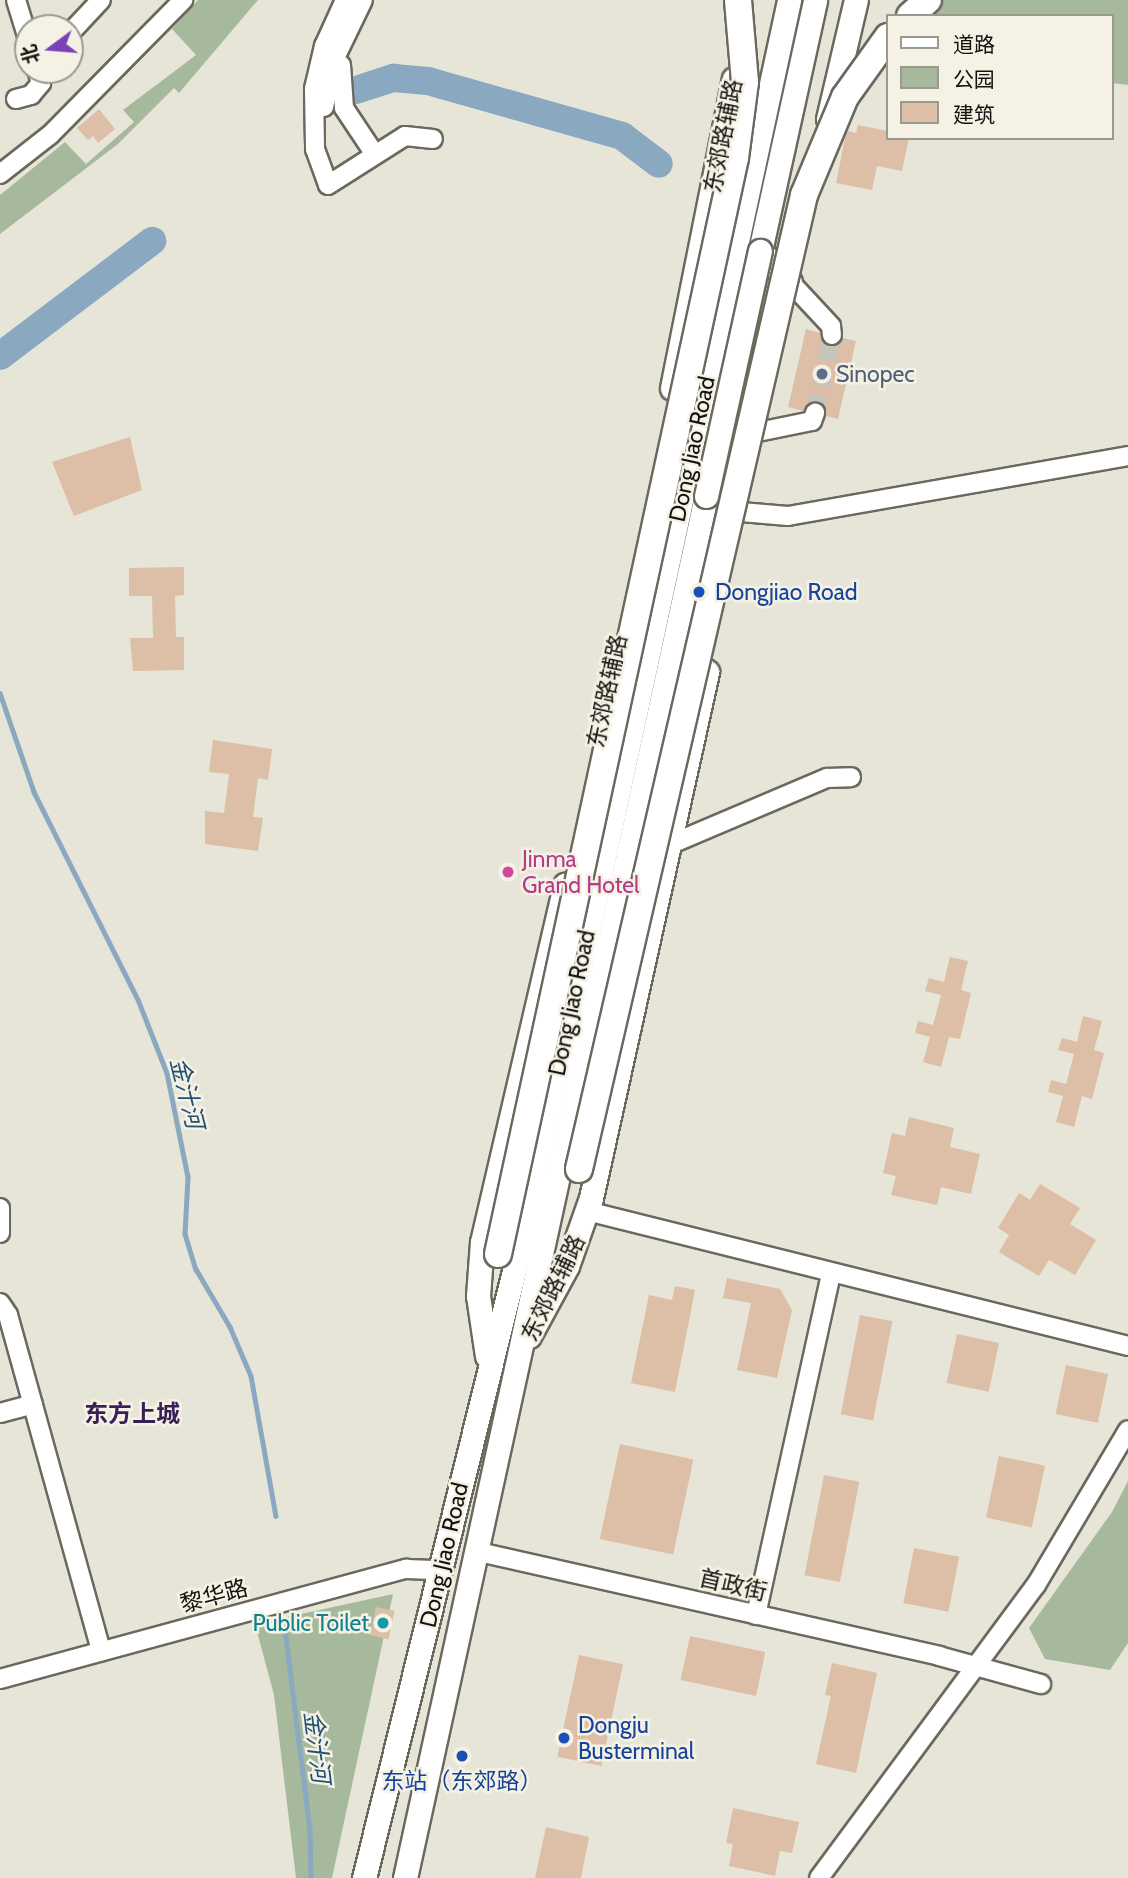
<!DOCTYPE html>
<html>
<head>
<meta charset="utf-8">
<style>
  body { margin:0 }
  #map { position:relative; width:1128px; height:1878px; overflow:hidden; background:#e7e5d8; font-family:Cabin,"Noto Sans SC",sans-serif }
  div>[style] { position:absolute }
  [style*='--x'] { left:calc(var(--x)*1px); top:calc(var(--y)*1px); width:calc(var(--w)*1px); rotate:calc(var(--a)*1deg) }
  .green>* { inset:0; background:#a6b99d }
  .stream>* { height:4.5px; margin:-2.25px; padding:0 2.25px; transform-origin:2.25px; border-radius:2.25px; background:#8aa8bf }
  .river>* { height:28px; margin:-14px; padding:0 14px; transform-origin:14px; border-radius:14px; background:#8aa8bf }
  .building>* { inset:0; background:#ddbea7; transform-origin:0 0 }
  .minor-tunnel>* { height:18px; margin-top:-9px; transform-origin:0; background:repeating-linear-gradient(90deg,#c7c5ba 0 18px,transparent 0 27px) }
  .roads { filter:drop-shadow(2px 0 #6b695e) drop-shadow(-2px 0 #6b695e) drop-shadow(0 2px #6b695e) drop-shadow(0 -2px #6b695e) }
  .minor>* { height:18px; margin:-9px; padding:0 9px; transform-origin:9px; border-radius:9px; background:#fff }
  .major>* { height:23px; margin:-11.5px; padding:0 11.5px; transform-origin:11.5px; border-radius:11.5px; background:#fff }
  .highway>* { height:26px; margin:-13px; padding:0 13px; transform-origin:13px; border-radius:13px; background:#fff }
  .bridges { filter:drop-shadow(2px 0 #6b695e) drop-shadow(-2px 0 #6b695e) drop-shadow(0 2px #6b695e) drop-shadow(0 -2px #6b695e) }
  .major-bridge>* { height:23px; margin:-11.5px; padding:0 11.5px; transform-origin:11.5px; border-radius:11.5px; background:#fff }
  .highway-bridge>* { height:26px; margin:-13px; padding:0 13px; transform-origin:13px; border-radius:13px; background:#fff }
  .dots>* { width:19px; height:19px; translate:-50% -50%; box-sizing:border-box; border:4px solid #f5f2e5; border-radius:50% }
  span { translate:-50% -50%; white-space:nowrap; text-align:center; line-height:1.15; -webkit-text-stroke:5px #f5f2e5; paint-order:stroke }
  .street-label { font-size:23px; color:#13120e }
  .service-label { font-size:23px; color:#4e5e75 }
  .left { translate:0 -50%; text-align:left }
  .transit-label { font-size:23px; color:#164399 }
  .hotel-label { font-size:23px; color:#b23c85 }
  .culture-label { font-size:23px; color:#0d838f }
  .right { translate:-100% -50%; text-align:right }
  .water-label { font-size:24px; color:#205073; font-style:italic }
  .neighbourhood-label { font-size:24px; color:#3a1e57; font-weight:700 }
  .legend { position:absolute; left:886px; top:14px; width:228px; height:126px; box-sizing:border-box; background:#f5f2e5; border:2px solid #9b988f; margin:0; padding:9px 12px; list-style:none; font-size:21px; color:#13120e }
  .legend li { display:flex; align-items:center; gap:14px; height:35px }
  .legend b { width:35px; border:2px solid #9b988f }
  .north { position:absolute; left:14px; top:14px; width:70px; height:70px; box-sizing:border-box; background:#f5f2e5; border:2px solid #9b988f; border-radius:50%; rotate:254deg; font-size:19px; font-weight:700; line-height:28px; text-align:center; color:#13120e }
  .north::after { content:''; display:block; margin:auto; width:24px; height:32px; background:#7b41b7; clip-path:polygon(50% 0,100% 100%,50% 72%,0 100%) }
</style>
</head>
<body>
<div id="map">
  <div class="green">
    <i style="clip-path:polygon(198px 0,258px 0,179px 93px,174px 88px,118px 144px,0 234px,0 195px,65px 142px,86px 164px,134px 122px,123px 110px,196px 55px,172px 29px)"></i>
    <i style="clip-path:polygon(929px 0,1128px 0,1128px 85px,1112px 83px,1112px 16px,911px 16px)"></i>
    <i style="clip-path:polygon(1128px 1481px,1128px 1643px,1110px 1670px,1045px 1659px,1029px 1628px,1112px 1512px)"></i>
    <i style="clip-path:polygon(393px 1594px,332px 1878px,296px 1878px,274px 1695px,255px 1624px)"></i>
  </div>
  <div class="stream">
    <i style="--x:0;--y:693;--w:105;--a:71"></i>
    <i style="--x:34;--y:792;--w:235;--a:63.4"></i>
    <i style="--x:139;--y:1002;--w:76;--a:68.5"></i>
    <i style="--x:167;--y:1073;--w:106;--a:78.6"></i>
    <i style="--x:188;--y:1177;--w:57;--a:93"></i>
    <i style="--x:185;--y:1234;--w:37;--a:73"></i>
    <i style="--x:196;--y:1269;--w:67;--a:59.6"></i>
    <i style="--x:230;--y:1327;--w:53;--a:66.8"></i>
    <i style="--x:251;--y:1376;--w:142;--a:79.9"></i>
    <i style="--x:284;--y:1621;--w:210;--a:82.9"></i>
    <i style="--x:310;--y:1829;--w:49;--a:88.8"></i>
  </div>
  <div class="river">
    <i style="--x:356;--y:90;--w:40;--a:-18"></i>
    <i style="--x:394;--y:78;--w:34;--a:5"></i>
    <i style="--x:428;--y:81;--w:202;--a:15.8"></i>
    <i style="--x:622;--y:136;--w:46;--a:37.1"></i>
    <i style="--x:0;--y:356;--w:191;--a:-37.1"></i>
  </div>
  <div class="building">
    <i style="clip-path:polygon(99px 109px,115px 129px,98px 143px,93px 136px,88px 140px,77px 128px)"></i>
    <i style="clip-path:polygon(858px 125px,888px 131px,888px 138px,909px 138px,902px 171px,877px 166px,872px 190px,836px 183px,845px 138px,848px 131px,856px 133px)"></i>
    <i style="clip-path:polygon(806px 329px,820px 333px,828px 346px,838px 344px,843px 338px,856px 341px,838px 419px,826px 416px,818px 402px,808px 404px,804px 411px,788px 407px)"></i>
    <i style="clip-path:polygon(130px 437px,142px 490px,74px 516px,52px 462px)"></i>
    <i style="clip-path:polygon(184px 567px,184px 595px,175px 596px,176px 637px,184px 637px,184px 670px,133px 671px,130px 638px,153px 638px,152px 596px,129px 596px,129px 568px)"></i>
    <i style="clip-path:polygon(213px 740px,272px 749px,268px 780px,258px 778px,253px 817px,263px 818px,258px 851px,205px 844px,205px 811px,224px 813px,229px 774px,209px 772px)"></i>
    <i style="clip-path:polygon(950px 957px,968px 961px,961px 990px,971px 993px,960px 1039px,949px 1037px,941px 1067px,923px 1062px,930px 1037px,915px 1033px,918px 1021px,933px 1025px,941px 995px,925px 991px,929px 978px,944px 982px)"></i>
    <i style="clip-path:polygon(1083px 1016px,1102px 1021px,1094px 1050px,1104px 1053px,1092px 1099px,1082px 1096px,1074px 1127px,1056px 1122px,1063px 1096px,1048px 1092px,1051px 1080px,1066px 1084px,1074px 1054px,1058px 1050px,1062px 1038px,1077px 1042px)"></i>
    <i style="clip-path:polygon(909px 1117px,954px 1128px,950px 1147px,980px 1154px,971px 1194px,941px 1187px,937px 1205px,891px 1195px,896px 1176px,883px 1173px,892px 1133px,905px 1136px)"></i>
    <i style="clip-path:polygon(1040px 1184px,1080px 1208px,1070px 1224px,1096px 1240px,1075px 1275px,1049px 1260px,1039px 1276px,999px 1252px,1009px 1235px,998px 1228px,1019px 1193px,1030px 1200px)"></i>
    <i style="clip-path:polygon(727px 1278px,780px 1289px,792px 1310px,777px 1378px,737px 1370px,751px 1303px,723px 1298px)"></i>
    <i style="clip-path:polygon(675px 1286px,695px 1290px,675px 1392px,631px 1383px,649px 1295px,672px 1300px)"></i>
    <i style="left:860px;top:1315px;width:33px;height:101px;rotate:11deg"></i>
    <i style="left:957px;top:1334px;width:43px;height:50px;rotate:12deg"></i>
    <i style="left:1066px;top:1365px;width:43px;height:50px;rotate:12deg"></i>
    <i style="left:620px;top:1444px;width:75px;height:97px;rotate:12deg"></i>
    <i style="left:999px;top:1456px;width:47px;height:63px;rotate:12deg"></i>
    <i style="left:824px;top:1475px;width:36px;height:102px;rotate:11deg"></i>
    <i style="left:914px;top:1548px;width:46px;height:56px;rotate:11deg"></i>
    <i style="left:376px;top:1607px;width:19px;height:29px;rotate:12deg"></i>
    <i style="left:690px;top:1636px;width:77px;height:45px;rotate:12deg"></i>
    <i style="left:579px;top:1655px;width:45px;height:104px;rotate:12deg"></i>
    <i style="clip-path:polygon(832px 1663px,877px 1673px,856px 1773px,816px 1764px,831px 1696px,825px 1695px)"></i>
    <i style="clip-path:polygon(733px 1808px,799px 1822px,792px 1853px,780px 1851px,775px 1876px,729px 1866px,733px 1844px,726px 1843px)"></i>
    <i style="clip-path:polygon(546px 1827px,589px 1837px,581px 1878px,535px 1878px)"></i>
  </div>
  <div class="minor-tunnel">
    <i style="--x:815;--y:413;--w:80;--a:-77.7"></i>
  </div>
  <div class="roads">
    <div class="minor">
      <i style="--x:16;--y:0;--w:41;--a:72.9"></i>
      <i style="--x:345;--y:0;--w:51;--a:114.5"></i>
      <i style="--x:324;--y:46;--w:44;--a:103.1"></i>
      <i style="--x:314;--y:89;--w:60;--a:89"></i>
      <i style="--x:315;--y:149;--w:38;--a:70"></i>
      <i style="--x:328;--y:185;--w:91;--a:-32.5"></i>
      <i style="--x:405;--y:136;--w:28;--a:6"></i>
      <i style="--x:70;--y:33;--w:45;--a:-46.8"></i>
      <i style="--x:341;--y:65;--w:43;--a:86"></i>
      <i style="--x:344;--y:108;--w:54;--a:56.3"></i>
      <i style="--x:16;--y:99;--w:16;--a:-15"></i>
      <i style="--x:31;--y:95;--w:16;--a:-50"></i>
      <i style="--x:41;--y:83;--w:14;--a:-107"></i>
      <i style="--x:324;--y:107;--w:50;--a:-77.3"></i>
      <i style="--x:335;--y:58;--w:64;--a:-64.2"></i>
      <i style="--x:0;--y:174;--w:63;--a:-38"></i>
      <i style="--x:50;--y:135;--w:190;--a:-45.4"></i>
      <i style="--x:790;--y:282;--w:60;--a:47"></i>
      <i style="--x:831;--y:326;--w:9;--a:84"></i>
      <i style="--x:758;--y:432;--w:55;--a:-11.5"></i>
      <i style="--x:812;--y:421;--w:9;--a:-69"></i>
      <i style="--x:741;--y:512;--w:47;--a:4.9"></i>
      <i style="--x:788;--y:516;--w:345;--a:-10"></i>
      <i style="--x:669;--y:845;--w:172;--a:-23"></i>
      <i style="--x:827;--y:778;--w:24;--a:-2"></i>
      <i style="--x:0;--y:1208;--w:25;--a:90"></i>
      <i style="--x:587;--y:1211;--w:558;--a:14.01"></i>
      <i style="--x:0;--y:1303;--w:14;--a:56"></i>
      <i style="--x:8;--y:1315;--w:349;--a:74.5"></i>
      <i style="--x:0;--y:1413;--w:34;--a:-15"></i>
      <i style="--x:479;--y:1552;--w:472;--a:12.7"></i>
      <i style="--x:939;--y:1656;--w:106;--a:15.4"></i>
      <i style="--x:756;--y:1615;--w:349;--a:-77.6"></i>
      <i style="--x:0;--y:1679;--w:421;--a:-15.2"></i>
      <i style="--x:406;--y:1569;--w:35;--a:2"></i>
      <i style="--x:819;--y:1878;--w:365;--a:-53.5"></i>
      <i style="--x:1036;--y:1585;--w:180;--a:-59.3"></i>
    </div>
    <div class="major">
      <i style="--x:828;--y:119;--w:122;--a:-76.8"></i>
      <i style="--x:790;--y:282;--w:43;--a:-134.1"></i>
      <i style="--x:760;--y:251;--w:257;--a:-77.6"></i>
      <i style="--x:672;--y:388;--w:315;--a:-78.7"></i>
      <i style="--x:529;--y:1336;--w:80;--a:-61.5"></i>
      <i style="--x:567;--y:1266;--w:72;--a:-70.6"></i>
      <i style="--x:591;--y:1198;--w:539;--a:-77.56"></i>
      <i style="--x:487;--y:1356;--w:61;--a:-98.5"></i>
      <i style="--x:478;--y:1296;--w:54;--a:-85.8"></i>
      <i style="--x:482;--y:1242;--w:367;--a:-76.9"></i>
      <i style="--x:364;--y:1878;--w:655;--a:-76.13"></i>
      <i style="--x:521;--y:1242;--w:1271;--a:-77.82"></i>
      <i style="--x:405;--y:1878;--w:1414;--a:-77.71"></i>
      <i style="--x:706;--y:496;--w:63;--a:-50.8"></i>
    </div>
    <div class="highway">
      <i style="--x:910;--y:16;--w:24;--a:-42"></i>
    </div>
  </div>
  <div class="bridges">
    <div class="major-bridge">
      <i style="--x:706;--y:496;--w:251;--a:-77.6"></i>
    </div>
    <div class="highway-bridge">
      <i style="--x:579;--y:1169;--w:1000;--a:-76.99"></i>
      <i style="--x:804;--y:195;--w:106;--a:-67.3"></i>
      <i style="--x:845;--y:97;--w:74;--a:-54.4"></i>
      <i style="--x:498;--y:1254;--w:1121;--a:-77.8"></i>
      <i style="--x:735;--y:158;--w:77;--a:-82.5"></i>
      <i style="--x:745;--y:82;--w:82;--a:-94.9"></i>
    </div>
  </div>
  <div class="dots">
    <i style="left:822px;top:374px;background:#5c6f8a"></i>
    <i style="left:699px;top:592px;background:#1a4fb4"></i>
    <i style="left:508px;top:872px;background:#d1479c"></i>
    <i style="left:383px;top:1623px;background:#0f9aa8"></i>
    <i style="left:564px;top:1738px;background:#1a4fb4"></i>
    <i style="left:462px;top:1756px;background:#1a4fb4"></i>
  </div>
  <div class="street-label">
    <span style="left:723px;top:136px;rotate:-79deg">东郊路辅路</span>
    <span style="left:692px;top:449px;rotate:-78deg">Dong Jiao Road</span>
    <span style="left:607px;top:691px;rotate:-78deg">东郊路辅路</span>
    <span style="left:572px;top:1003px;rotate:-78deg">Dong Jiao Road</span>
    <span style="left:553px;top:1288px;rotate:-64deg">东郊路辅路</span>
    <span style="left:444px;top:1555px;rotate:-77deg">Dong Jiao Road</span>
    <span style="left:733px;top:1585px;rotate:13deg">首政街</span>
    <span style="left:214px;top:1596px;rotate:-15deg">黎华路</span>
  </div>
  <div class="service-label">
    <span class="left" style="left:836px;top:374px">Sinopec</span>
  </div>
  <div class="transit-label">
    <span class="left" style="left:715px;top:592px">Dongjiao Road</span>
    <span class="left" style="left:578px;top:1738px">Dongju<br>Busterminal</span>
    <span style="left:462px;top:1781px">东站（东郊路）</span>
  </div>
  <div class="hotel-label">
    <span class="left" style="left:522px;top:872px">Jinma<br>Grand Hotel</span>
  </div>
  <div class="culture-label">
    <span class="right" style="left:369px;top:1623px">Public Toilet</span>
  </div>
  <div class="water-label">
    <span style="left:187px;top:1093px;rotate:76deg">金汁河</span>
    <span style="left:317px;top:1747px;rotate:83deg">金汁河</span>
  </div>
  <div class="neighbourhood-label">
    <span style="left:132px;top:1414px">东方上城</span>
  </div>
  <ul class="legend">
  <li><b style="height:9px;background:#fff"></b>道路</li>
  <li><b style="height:19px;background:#a6b99d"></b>公园</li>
  <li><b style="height:19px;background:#ddbea7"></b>建筑</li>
  </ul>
  <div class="north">北</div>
</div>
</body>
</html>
